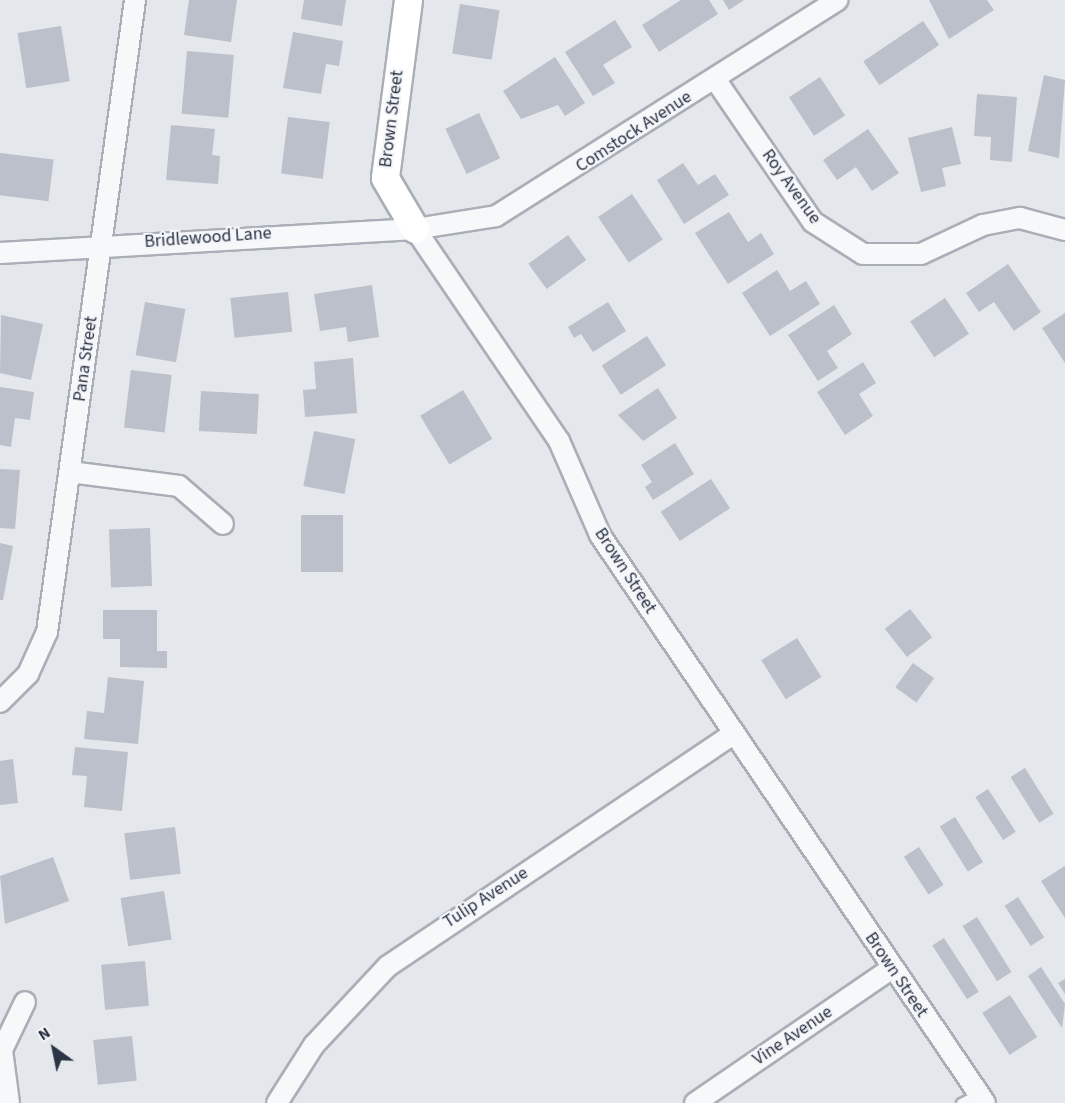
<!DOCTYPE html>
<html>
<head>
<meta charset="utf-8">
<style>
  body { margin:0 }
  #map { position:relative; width:1065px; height:1103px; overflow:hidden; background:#e4e7ec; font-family:"Source Sans 3",sans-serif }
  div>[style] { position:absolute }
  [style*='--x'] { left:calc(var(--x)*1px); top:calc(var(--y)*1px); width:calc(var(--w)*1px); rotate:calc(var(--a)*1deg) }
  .building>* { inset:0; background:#bbc0ca; transform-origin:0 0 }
  .roads { filter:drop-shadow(2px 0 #a9aeb7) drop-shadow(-2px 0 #a9aeb7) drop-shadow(0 2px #a9aeb7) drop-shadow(0 -2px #a9aeb7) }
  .lane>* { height:9px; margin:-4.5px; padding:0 4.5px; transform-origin:4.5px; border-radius:4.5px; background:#f7f8fa }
  .street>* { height:20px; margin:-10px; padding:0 10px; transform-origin:10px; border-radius:10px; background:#f7f8fa }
  .secondary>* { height:27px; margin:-13.5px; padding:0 13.5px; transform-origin:13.5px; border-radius:13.5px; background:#fff }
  span { translate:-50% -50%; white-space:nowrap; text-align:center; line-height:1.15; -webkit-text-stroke:4.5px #f4f6f9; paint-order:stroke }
  .street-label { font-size:18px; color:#2b3445 }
  .north { position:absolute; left:24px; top:1019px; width:60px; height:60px; -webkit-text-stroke:4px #f4f6f9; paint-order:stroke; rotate:327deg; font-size:16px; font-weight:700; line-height:24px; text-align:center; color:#2b3445 }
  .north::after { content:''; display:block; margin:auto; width:21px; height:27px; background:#2b3445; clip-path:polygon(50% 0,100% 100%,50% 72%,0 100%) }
</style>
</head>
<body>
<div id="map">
  <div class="building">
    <i style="clip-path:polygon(189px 0,237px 0,231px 42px,184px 35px)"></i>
    <i style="clip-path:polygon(304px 0,346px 0,342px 26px,301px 19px)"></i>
    <i style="clip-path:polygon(681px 0,709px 0,718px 14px,659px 52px,642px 25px)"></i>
    <i style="clip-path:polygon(723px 0,744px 0,729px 10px)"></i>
    <i style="clip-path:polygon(929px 0,987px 0,994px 10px,949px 39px)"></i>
    <i style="left:460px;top:4px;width:40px;height:50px;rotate:9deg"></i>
    <i style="clip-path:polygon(615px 20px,632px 47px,603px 65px,615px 83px,593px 96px,565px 52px)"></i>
    <i style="left:923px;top:21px;width:29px;height:72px;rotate:56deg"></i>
    <i style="left:61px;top:26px;width:56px;height:44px;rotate:81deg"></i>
    <i style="clip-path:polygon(293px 32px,343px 41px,339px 66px,326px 64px,321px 94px,283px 88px)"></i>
    <i style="left:187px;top:51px;width:47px;height:63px;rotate:5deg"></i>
    <i style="clip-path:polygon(555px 57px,585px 103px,565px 116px,558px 105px,521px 119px,503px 91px)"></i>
    <i style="clip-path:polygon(1044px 75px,1065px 80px,1059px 158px,1028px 151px)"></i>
    <i style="left:820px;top:77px;width:46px;height:37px;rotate:57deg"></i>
    <i style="clip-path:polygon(977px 94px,1017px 97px,1012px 162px,990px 160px,991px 137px,974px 136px)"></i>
    <i style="left:479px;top:113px;width:50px;height:37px;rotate:65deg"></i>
    <i style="left:288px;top:117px;width:42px;height:57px;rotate:7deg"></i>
    <i style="clip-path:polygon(171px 125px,215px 129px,212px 155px,220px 156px,218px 184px,166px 180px)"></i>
    <i style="clip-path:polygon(952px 127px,961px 164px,942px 168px,946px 186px,921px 192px,908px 138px)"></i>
    <i style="clip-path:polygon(868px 129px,899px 173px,872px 191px,856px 167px,837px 180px,823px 160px)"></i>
    <i style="left:0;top:153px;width:54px;height:42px;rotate:7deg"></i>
    <i style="clip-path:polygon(683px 163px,698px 185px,715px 174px,729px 195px,684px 224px,657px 180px)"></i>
    <i style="left:632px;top:194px;width:55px;height:41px;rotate:56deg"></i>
    <i style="clip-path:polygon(729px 212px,748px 242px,761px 233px,774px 254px,728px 284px,695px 233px)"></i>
    <i style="left:568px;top:235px;width:31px;height:49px;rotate:54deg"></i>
    <i style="clip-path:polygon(1008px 264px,1041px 312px,1014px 331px,994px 302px,979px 312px,966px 293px)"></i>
    <i style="clip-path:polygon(777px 270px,790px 291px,806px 281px,820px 304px,770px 336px,742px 293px)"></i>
    <i style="clip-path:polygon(372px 285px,379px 337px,348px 342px,346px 327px,320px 331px,314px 294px)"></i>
    <i style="left:288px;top:292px;width:40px;height:58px;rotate:84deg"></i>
    <i style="left:945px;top:298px;width:43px;height:42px;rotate:56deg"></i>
    <i style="left:145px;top:302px;width:41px;height:54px;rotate:10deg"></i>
    <i style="clip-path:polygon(608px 302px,626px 331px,593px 352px,581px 334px,574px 338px,568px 327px)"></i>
    <i style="clip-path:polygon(834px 305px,852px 334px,827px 351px,838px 368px,818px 381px,788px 335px)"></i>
    <i style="clip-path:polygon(1065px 313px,1065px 363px,1042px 328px)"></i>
    <i style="clip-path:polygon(1px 315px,43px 324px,31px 380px,0 373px)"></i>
    <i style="left:647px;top:336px;width:35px;height:54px;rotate:57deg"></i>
    <i style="clip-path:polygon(353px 358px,357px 413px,305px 417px,303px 390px,316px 389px,314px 362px)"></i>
    <i style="clip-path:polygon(863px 362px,876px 383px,859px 394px,873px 416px,845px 435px,817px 392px)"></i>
    <i style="left:131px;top:370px;width:41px;height:58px;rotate:7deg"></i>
    <i style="clip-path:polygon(0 387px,34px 392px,30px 420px,15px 418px,11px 447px,0 445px)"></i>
    <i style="clip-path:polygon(658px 388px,677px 418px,643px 441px,618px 415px)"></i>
    <i style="left:463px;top:390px;width:57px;height:50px;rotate:59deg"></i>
    <i style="left:201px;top:391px;width:58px;height:40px;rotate:3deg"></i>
    <i style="left:314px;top:431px;width:42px;height:56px;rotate:11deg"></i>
    <i style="clip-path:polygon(675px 443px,694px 474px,653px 500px,645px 487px,652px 482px,641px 465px)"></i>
    <i style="clip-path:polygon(0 469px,20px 470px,15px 529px,0 528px)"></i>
    <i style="left:711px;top:479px;width:35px;height:60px;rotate:57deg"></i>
    <i style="left:301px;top:515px;width:42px;height:57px"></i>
    <i style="left:150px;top:528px;width:58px;height:41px;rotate:88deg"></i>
    <i style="clip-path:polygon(0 543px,13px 546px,3px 600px,0 600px)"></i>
    <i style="left:910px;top:609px;width:36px;height:32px;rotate:52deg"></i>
    <i style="clip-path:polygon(103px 610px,157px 610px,157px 651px,167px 651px,167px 668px,120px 667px,120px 639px,103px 639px)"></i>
    <i style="left:797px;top:638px;width:46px;height:42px;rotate:58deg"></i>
    <i style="left:913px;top:663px;width:26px;height:30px;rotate:36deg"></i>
    <i style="clip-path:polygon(108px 677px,144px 681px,138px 744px,84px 739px,87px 711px,104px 713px)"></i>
    <i style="clip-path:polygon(75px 747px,128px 752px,122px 811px,84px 807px,87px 776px,72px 775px)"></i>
    <i style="clip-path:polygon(13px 759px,18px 803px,0 805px,0 761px)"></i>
    <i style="left:1025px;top:768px;width:54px;height:17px;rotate:58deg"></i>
    <i style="left:988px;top:789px;width:51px;height:15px;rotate:57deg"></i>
    <i style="left:955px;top:817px;width:53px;height:18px;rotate:58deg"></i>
    <i style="left:175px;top:827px;width:47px;height:51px;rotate:83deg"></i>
    <i style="left:919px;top:847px;width:45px;height:18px;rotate:57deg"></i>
    <i style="clip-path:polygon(53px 857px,69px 901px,5px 924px,0 876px)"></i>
    <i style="clip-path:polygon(1065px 866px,1065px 918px,1041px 881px)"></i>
    <i style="left:164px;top:891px;width:49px;height:44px;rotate:81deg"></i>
    <i style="left:1018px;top:897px;width:48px;height:16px;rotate:57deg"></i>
    <i style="left:977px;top:917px;width:65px;height:17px;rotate:58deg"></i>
    <i style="left:944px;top:938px;width:64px;height:14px;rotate:57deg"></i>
    <i style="left:145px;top:961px;width:45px;height:44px;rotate:85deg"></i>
    <i style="clip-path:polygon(1041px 967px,1065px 1004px,1062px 1028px,1028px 976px)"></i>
    <i style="clip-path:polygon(1065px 979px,1065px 994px,1058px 983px)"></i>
    <i style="left:1010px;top:995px;width:50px;height:33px;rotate:57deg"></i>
    <i style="left:132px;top:1036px;width:45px;height:39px;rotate:84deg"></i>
  </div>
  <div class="roads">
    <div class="lane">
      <i style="--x:961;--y:1103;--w:20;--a:-27"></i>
    </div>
    <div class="street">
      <i style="--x:715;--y:79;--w:173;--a:55.6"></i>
      <i style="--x:813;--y:222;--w:59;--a:32.6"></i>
      <i style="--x:863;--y:254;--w:58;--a:0"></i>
      <i style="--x:921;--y:254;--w:68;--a:-25.1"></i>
      <i style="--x:983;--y:225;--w:38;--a:-11"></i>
      <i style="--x:1020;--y:218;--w:47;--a:14.9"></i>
      <i style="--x:415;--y:229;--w:256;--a:55.8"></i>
      <i style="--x:559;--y:441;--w:103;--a:66.4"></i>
      <i style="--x:600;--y:535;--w:686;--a:55.87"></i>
      <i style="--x:0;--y:253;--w:416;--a:-3.3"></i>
      <i style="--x:415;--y:229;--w:82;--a:-9.1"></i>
      <i style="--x:496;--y:216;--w:404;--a:-32.3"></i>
      <i style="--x:70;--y:472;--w:110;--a:7.3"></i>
      <i style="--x:179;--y:486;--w:58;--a:40.8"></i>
      <i style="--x:0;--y:702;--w:40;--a:-45"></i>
      <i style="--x:28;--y:674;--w:46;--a:-65.7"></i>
      <i style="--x:47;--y:632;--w:638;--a:-82.07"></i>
      <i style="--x:9;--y:1103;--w:53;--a:-97.5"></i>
      <i style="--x:2;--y:1050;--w:53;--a:-64.4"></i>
      <i style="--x:277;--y:1103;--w:69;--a:-57.5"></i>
      <i style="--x:314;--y:1045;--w:108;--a:-46.9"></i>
      <i style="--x:388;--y:966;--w:416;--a:-33.9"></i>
      <i style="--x:695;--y:1103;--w:237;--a:-34.4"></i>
    </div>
    <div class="secondary">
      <i style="--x:408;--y:0;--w:179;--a:97.4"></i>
      <i style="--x:385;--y:178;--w:59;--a:59.5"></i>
    </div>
  </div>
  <div class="street-label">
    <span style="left:392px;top:119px;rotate:-83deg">Brown Street</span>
    <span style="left:634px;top:132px;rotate:-33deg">Comstock Avenue</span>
    <span style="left:791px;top:187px;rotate:54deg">Roy Avenue</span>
    <span style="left:208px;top:238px;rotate:-4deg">Bridlewood Lane</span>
    <span style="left:86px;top:359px;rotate:-82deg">Pana Street</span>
    <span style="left:625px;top:571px;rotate:57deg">Brown Street</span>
    <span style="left:486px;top:898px;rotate:-33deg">Tulip Avenue</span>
    <span style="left:896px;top:975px;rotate:56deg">Brown Street</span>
    <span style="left:793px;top:1036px;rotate:-34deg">Vine Avenue</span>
  </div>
  <div class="north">N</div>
</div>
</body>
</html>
